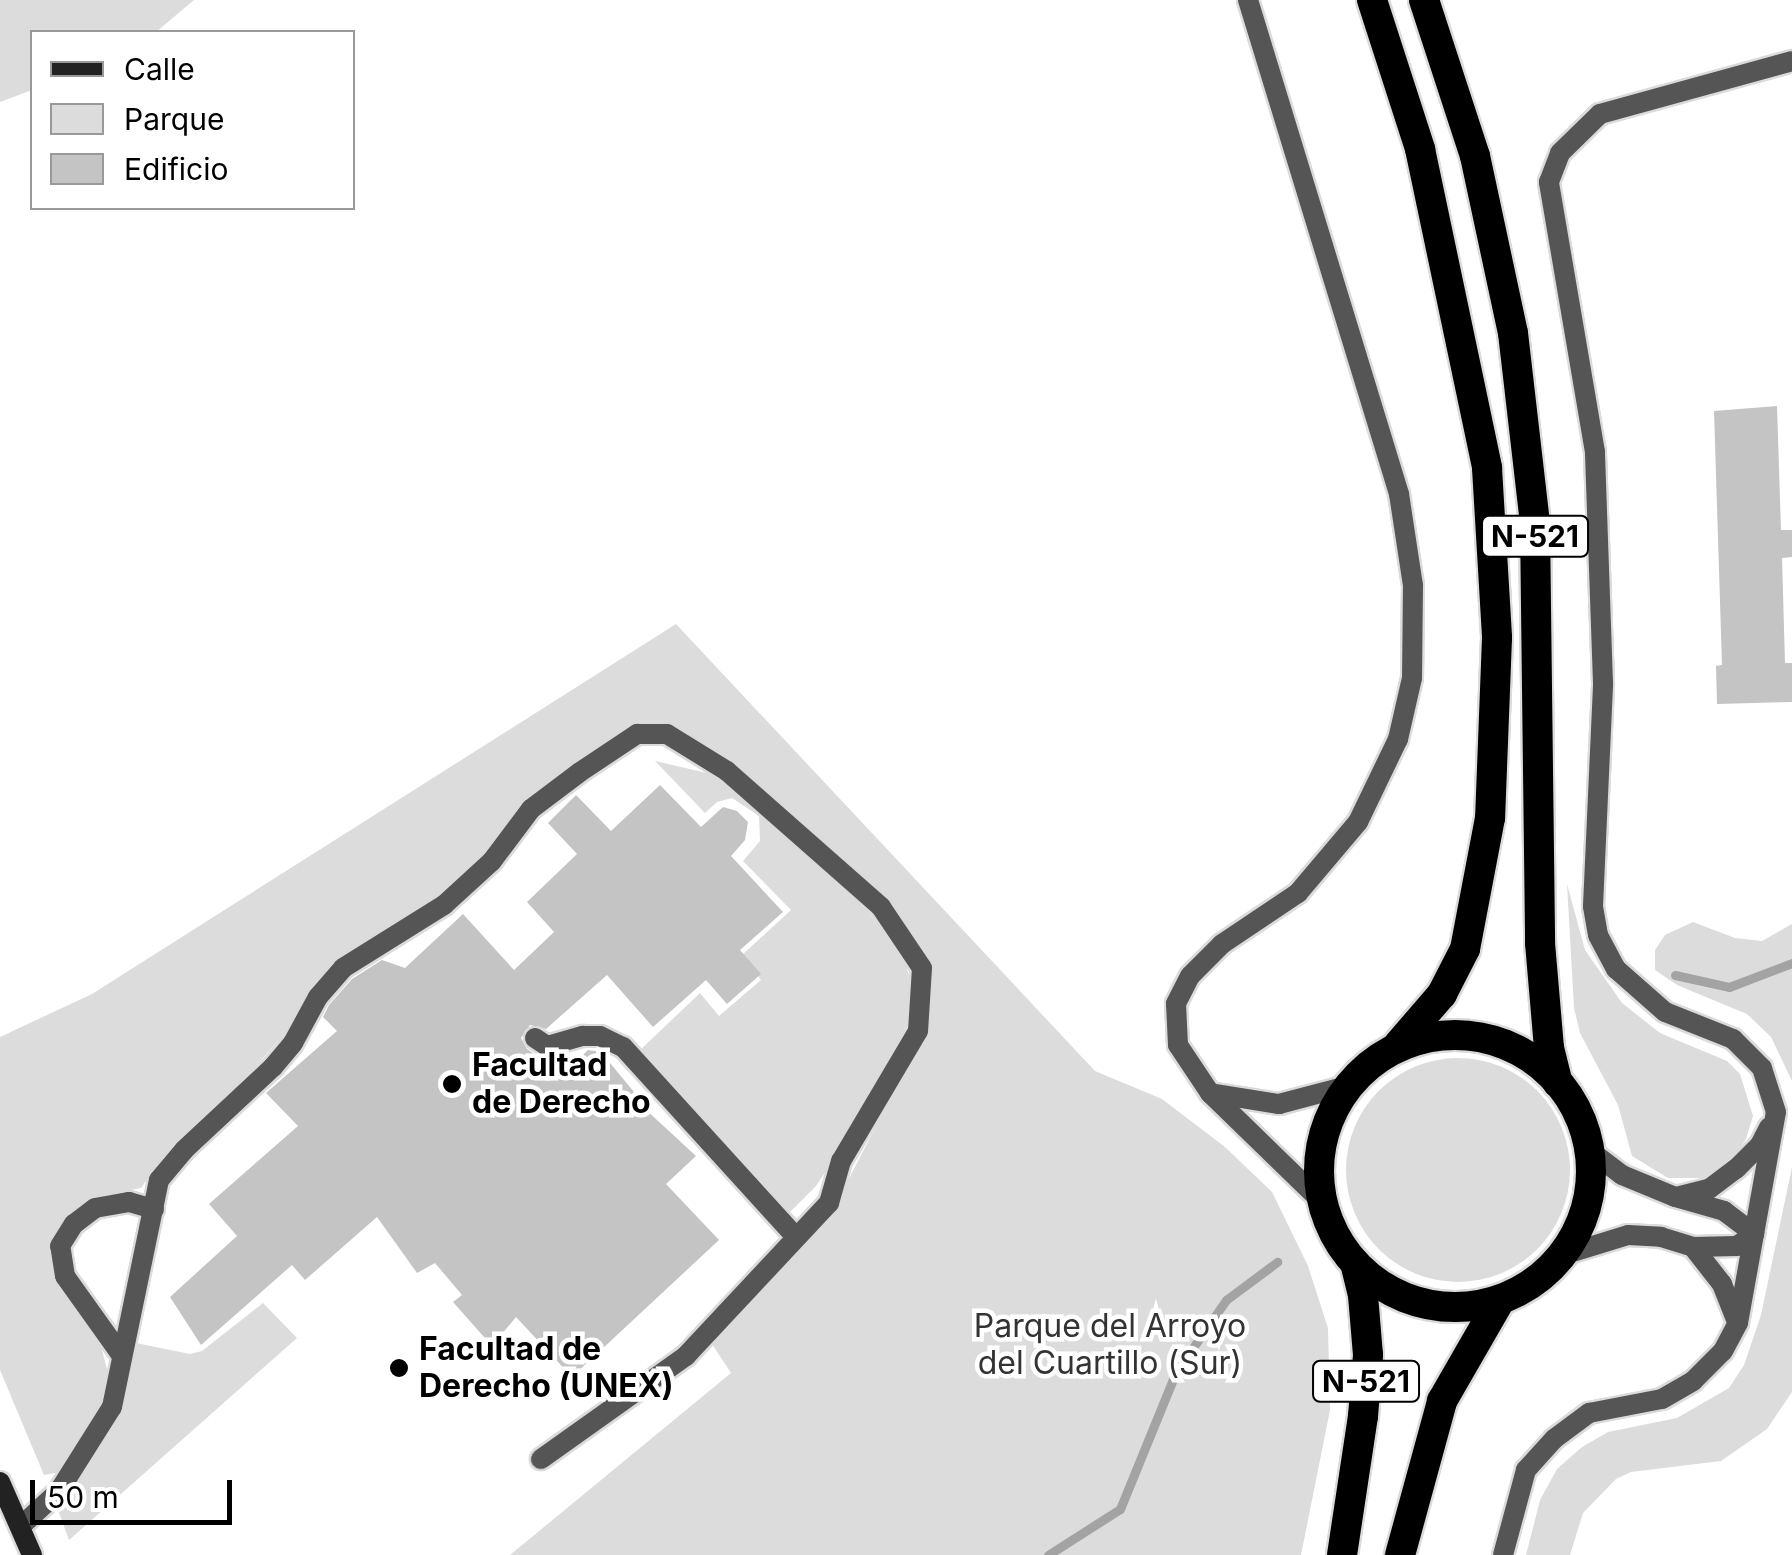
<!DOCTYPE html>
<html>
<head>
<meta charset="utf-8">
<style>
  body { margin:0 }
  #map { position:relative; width:1792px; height:1555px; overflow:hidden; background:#fff; font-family:Inter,sans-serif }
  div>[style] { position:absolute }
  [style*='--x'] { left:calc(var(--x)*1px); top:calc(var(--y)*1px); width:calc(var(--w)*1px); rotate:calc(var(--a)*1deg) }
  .green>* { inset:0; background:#dcdcdc }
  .round { border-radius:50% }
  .stream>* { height:9px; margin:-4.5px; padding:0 4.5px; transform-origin:4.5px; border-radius:4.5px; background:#a3a3a3 }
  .building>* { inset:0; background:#c4c4c4 }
  .roads { filter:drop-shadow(2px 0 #dbdbdb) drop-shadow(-2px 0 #dbdbdb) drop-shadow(0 2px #dbdbdb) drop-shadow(0 -2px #dbdbdb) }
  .street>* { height:20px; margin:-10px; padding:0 10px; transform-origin:10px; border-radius:10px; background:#555 }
  .secondary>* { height:20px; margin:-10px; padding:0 10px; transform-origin:10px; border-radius:10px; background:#222 }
  .highway>* { height:30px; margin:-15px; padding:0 15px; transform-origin:15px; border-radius:15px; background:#000 }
  .highway>.ring { margin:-15px; padding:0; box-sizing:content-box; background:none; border:30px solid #000; border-radius:50% }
  .dots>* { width:28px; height:28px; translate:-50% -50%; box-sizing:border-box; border:5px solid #fff; border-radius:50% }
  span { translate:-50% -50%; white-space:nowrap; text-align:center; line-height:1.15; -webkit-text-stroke:9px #fff; paint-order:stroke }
  .shield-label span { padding:2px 8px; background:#fff; border:2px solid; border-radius:8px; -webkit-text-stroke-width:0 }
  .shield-label { font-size:30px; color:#000; font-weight:700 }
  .poi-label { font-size:32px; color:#000; font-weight:700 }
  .left { translate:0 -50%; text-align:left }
  .park-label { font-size:32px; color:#333 }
  .legend { position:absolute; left:30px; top:30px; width:325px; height:180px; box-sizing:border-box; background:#fff; border:2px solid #999; margin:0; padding:12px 18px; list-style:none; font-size:30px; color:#000 }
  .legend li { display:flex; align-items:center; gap:20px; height:50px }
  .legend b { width:50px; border:2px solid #999 }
  .scale { position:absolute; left:30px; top:1480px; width:202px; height:45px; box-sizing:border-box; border:5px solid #000; border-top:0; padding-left:12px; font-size:30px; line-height:35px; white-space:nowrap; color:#000; -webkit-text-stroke:8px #fff; paint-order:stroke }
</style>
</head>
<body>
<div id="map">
  <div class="green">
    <i style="clip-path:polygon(0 0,194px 0,156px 32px,32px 32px,32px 90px,0 102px)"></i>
    <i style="clip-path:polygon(676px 624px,1095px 1071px,1162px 1099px,1225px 1147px,1272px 1192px,1308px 1266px,1328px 1328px,1330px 1410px,1301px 1555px,510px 1555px,731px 1373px,710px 1341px,831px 1213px,925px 1032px,927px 959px,686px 743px,620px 741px,552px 791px,494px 858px,313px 1001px,235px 1090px,163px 1157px,141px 1188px,98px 1196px,80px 1208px,57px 1236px,51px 1256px,54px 1276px,101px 1346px,110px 1381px,101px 1409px,60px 1472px,44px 1475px,0 1370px,0 1037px,92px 994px)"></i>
    <i style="clip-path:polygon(655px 761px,720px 776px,865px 908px,903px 956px,913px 988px,907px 1024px,842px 1147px,816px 1186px,788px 1214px,637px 1053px,700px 993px,719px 1016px,761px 980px,742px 955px,791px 910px,743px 861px,760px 841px,759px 816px,732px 798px,717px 802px,705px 813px)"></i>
    <i style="clip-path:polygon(1567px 884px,1585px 950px,1622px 1003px,1660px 1033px,1727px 1061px,1740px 1074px,1753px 1116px,1746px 1139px,1734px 1157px,1704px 1178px,1668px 1178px,1632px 1156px,1618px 1105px,1580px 1033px,1574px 1008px)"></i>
    <i style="clip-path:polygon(1693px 922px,1735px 938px,1762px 941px,1792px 924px,1792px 1081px,1771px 1037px,1747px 1014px,1677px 985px,1655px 970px,1655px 950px,1665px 935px)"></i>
    <i class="round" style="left:1346px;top:1058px;width:224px;height:224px"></i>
    <i style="clip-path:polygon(1792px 1167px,1792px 1392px,1767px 1429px,1721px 1461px,1631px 1472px,1616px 1479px,1583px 1513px,1570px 1555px,1526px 1555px,1540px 1500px,1557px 1469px,1582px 1447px,1608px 1432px,1677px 1418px,1729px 1388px,1744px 1365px,1761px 1315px)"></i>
    <i style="clip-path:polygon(263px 1303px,297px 1338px,69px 1540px,57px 1507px,119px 1412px,136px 1343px,190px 1354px,202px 1351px)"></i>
  </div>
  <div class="stream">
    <i style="--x:1675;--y:975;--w:55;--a:12.5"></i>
    <i style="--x:1729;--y:987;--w:67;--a:-20.9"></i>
    <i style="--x:1048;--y:1555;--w:85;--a:-32.6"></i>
    <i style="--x:1120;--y:1509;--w:148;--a:-67.8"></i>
    <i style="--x:1176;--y:1372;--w:88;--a:-55.2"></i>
    <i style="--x:1226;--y:1300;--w:64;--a:-36.7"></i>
  </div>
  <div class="building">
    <i style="clip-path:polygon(1777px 406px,1781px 530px,1792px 530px,1792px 557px,1782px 558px,1785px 663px,1792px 663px,1792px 702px,1717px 704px,1716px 666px,1722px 665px,1714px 411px)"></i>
    <i style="clip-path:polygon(660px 785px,701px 827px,723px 807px,737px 811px,748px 822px,745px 840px,731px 856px,783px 912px,740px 950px,761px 974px,727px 1004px,706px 980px,653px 1027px,607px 975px,546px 1029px,530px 1025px,521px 1038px,527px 1049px,540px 1058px,559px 1057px,568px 1070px,588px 1050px,601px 1052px,634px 1092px,631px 1096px,696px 1156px,666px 1184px,719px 1240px,572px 1377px,516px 1317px,492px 1346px,453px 1302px,462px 1295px,435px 1263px,417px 1273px,377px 1217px,305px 1280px,292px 1265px,201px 1345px,170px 1297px,237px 1236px,209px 1204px,298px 1126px,266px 1093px,337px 1031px,323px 1017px,329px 1005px,352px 979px,382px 960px,405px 968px,463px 914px,514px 970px,554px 932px,527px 902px,577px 854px,548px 823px,576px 795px,611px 831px)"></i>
  </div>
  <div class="roads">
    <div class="street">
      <i style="--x:1248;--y:0;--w:517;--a:73"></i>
      <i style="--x:1399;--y:494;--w:92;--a:81.3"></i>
      <i style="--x:1413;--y:585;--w:93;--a:90.6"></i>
      <i style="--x:1412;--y:678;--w:63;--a:102.9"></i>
      <i style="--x:1398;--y:739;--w:92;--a:115.7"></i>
      <i style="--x:1358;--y:822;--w:93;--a:130.2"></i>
      <i style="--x:1298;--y:893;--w:92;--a:146.1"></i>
      <i style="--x:1222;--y:944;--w:45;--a:135"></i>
      <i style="--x:1190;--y:976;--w:31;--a:117"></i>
      <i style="--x:1176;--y:1004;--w:41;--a:87.2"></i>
      <i style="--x:1178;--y:1045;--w:58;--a:56.3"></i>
      <i style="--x:1210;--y:1093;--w:155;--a:44.2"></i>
      <i style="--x:535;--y:1038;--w:14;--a:34"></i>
      <i style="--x:547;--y:1046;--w:37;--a:-16"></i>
      <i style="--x:583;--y:1036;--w:17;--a:0"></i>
      <i style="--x:600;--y:1036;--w:25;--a:26"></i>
      <i style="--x:623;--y:1047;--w:257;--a:47.7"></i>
      <i style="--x:1210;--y:1093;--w:70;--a:9.1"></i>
      <i style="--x:1279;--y:1104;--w:70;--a:-14.8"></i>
      <i style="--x:1589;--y:1150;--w:41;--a:37.1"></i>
      <i style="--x:1622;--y:1175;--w:57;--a:22.5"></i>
      <i style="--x:1675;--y:1197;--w:51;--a:15.9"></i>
      <i style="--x:1724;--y:1211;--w:38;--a:37"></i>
      <i style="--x:1676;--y:1197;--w:34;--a:-14"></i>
      <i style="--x:1709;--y:1189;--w:34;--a:-37"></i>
      <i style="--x:1736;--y:1169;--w:34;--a:-45"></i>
      <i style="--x:1760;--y:1145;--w:20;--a:-63"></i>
      <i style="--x:1693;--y:1247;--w:47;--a:51.9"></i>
      <i style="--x:1722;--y:1284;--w:41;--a:68.5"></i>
      <i style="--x:1563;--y:1255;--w:68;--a:-17.1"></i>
      <i style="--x:1628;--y:1235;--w:33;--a:3"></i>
      <i style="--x:1661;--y:1237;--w:34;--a:17"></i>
      <i style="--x:1693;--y:1247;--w:44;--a:-1.3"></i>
      <i style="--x:1737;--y:1246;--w:21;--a:-35"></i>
      <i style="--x:122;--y:1356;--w:98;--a:-125.5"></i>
      <i style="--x:65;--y:1276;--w:30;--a:-99"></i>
      <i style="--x:60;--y:1246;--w:26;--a:-58"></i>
      <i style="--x:74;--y:1224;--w:26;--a:-37"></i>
      <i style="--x:95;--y:1208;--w:35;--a:-10"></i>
      <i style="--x:129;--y:1202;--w:26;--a:16"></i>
      <i style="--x:20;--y:1527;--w:53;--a:-42.7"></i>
      <i style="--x:59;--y:1491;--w:99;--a:-57.8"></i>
      <i style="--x:112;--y:1407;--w:232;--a:-78.3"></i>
      <i style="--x:159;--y:1180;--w:39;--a:-50"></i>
      <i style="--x:184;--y:1150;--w:122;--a:-43"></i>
      <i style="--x:273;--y:1067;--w:31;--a:-50"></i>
      <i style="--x:293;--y:1043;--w:52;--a:-61.5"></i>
      <i style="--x:318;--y:997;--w:38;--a:-49"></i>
      <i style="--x:343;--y:968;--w:119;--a:-32"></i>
      <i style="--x:444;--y:905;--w:65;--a:-42.5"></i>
      <i style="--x:492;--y:861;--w:65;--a:-53.1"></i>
      <i style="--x:531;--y:809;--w:61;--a:-37.1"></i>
      <i style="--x:580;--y:772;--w:69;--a:-33.7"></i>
      <i style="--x:637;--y:734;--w:30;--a:0"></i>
      <i style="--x:667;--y:734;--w:70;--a:31.7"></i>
      <i style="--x:727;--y:771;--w:205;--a:41.4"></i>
      <i style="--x:881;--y:907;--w:73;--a:56.1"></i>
      <i style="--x:922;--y:968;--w:63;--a:93.6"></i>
      <i style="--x:918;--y:1031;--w:151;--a:120.6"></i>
      <i style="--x:841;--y:1161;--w:44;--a:105.9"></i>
      <i style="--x:829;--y:1203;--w:209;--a:133.1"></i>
      <i style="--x:686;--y:1356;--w:178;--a:144.6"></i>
      <i style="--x:1503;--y:1555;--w:88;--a:-74.9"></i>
      <i style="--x:1526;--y:1470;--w:42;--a:-47.9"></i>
      <i style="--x:1554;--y:1439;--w:44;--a:-36.6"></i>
      <i style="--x:1589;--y:1413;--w:74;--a:-10.9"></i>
      <i style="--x:1662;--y:1399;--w:36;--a:-30"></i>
      <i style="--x:1693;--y:1381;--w:42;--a:-45"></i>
      <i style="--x:1723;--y:1351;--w:32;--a:-62"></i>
      <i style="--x:1738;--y:1323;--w:214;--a:-79.8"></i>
      <i style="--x:1776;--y:1112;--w:46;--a:-107.7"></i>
      <i style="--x:1762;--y:1068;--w:41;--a:-135"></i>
      <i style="--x:1733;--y:1039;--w:73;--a:-158.3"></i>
      <i style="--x:1665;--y:1012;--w:65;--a:-138.7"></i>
      <i style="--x:1616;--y:969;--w:38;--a:-118"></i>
      <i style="--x:1598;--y:935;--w:29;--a:-100"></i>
      <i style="--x:1593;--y:906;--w:223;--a:-87.4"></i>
      <i style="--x:1603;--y:683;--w:231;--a:-92"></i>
      <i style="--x:1595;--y:452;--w:274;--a:-99.7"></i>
      <i style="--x:1549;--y:182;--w:31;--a:-69"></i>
      <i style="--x:1560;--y:153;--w:56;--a:-44.3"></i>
      <i style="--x:1600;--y:114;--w:199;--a:-15.4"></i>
    </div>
    <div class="secondary">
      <i style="--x:0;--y:1482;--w:80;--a:66.3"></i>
    </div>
    <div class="highway">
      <i style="--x:1372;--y:0;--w:157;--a:72.1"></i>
      <i style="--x:1420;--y:149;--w:326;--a:78.1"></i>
      <i style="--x:1487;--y:468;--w:170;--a:86.6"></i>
      <i style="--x:1497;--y:638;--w:180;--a:92.2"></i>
      <i style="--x:1490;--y:818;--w:133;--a:100.8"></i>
      <i style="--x:1465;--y:949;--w:51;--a:117.1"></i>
      <i style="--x:1442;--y:994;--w:67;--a:130.8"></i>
      <i style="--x:1424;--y:0;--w:164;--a:71.9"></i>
      <i style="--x:1475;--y:156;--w:181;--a:77.9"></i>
      <i style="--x:1513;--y:333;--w:192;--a:83.4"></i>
      <i style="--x:1535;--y:524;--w:419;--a:89.3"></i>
      <i style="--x:1540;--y:943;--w:105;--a:85.1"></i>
      <i style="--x:1549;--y:1048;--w:36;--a:76"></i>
      <i class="ring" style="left:1319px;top:1035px;width:242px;height:242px"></i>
      <i style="--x:1342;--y:1555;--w:141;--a:-81.4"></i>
      <i style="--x:1363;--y:1416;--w:61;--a:-85.3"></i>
      <i style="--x:1368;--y:1355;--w:60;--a:-94.8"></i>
      <i style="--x:1363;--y:1295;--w:32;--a:-104"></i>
      <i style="--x:1400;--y:1555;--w:160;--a:-74.7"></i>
      <i style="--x:1442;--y:1401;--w:116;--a:-60.1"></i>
    </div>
  </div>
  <div class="dots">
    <i style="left:452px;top:1084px;background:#000"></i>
    <i style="left:399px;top:1368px;background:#000"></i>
  </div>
  <div class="shield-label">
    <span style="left:1535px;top:536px">N-521</span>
    <span style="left:1366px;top:1381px">N-521</span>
  </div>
  <div class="poi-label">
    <span class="left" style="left:472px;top:1084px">Facultad<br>de Derecho</span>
    <span class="left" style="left:419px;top:1368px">Facultad de<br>Derecho (UNEX)</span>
  </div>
  <div class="park-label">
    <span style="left:1110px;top:1345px">Parque del Arroyo<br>del Cuartillo (Sur)</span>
  </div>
  <ul class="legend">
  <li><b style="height:12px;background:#222"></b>Calle</li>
  <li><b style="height:28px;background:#dcdcdc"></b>Parque</li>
  <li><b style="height:28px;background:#c4c4c4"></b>Edificio</li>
  </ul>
  <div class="scale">50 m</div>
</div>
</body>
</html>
